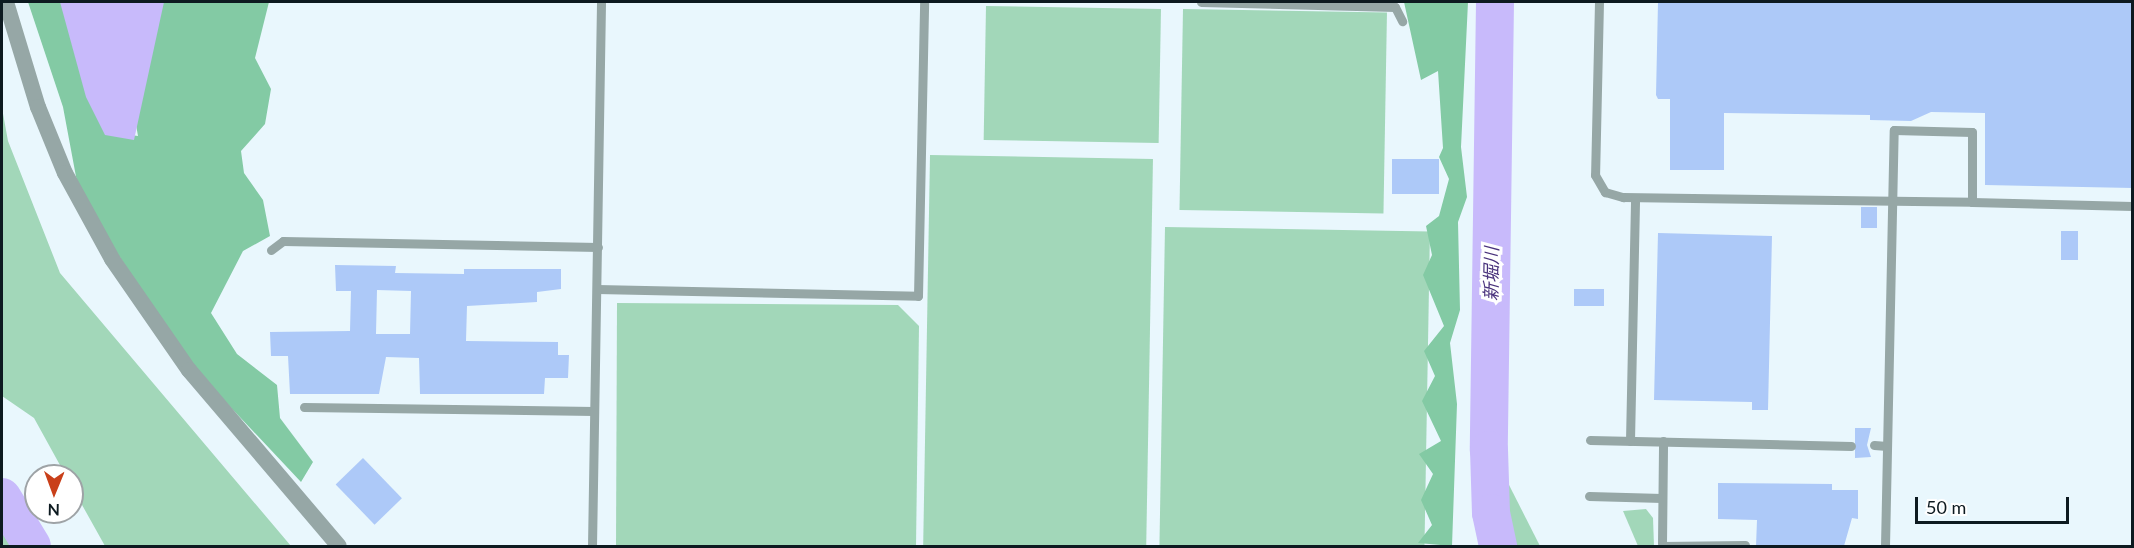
<!DOCTYPE html>
<html>
<head>
<meta charset="utf-8">
<style>
  body { margin:0 }
  #map { position:relative; width:2134px; height:548px; overflow:hidden; background:#e9f7fd; font-family:Lato,"Noto Sans JP",sans-serif }
  div>[style] { position:absolute }
  [style*='--x'] { left:calc(var(--x)*1px); top:calc(var(--y)*1px); width:calc(var(--w)*1px); rotate:calc(var(--a)*1deg) }
  .green>* { inset:0; background:#a2d7b9; transform-origin:0 0 }
  .forest>* { inset:0; background:#83caa4 }
  .water>* { inset:0; background:#c8bafb }
  .river>* { height:38px; margin:-19px; padding:0 19px; transform-origin:19px; border-radius:19px; background:#c8bafb }
  .building>* { inset:0; background:#adc9f8; transform-origin:0 0 }
  .service>* { height:9px; margin:-4.5px; padding:0 4.5px; transform-origin:4.5px; border-radius:4.5px; background:#96a7a6 }
  .minor>* { height:16px; margin:-8px; padding:0 8px; transform-origin:8px; border-radius:8px; background:#96a7a6 }
  span { translate:-50% -50%; white-space:nowrap; text-align:center; line-height:1.15; -webkit-text-stroke:6px #fff; paint-order:stroke }
  .water-label { font-size:18px; color:#49327c; font-style:italic }
  .frame { position:absolute; inset:0; border:3px solid #0d1a20; pointer-events:none }
  .north { position:absolute; left:24px; top:464px; width:60px; height:60px; box-sizing:border-box; background:#fff; border:2px solid #9ea3a6; border-radius:50%; rotate:181deg; font-size:16px; font-weight:700; line-height:24px; text-align:center; color:#0d1a20 }
  .north::after { content:''; display:block; margin:auto; width:21px; height:27px; background:#c9401a; clip-path:polygon(50% 0,100% 100%,50% 72%,0 100%) }
  .scale { position:absolute; left:1915px; top:497px; width:154px; height:27px; box-sizing:border-box; border:3px solid #0d1a20; border-top:0; padding-left:8px; font-size:18px; line-height:21px; white-space:nowrap; color:#0d1a20; -webkit-text-stroke:4px #fff; paint-order:stroke }
</style>
</head>
<body>
<div id="map">
  <div class="green">
    <i style="left:986px;top:6px;width:175px;height:134px;rotate:1deg"></i>
    <i style="left:1183px;top:9px;width:204px;height:201px;rotate:1deg"></i>
    <i style="clip-path:polygon(2px 108px,8px 141px,60px 273px,291px 546px,105px 546px,72px 487px,72px 476px,66px 476px,34px 418px,2px 396px)"></i>
    <i style="left:930px;top:155px;width:223px;height:391px;rotate:1deg"></i>
    <i style="left:1165px;top:227px;width:265px;height:319px;rotate:1deg"></i>
    <i style="clip-path:polygon(617px 303px,898px 305px,919px 326px,916px 546px,616px 546px)"></i>
    <i style="clip-path:polygon(1506px 479px,1540px 546px,1512px 546px,1490px 487px)"></i>
    <i style="clip-path:polygon(2px 502px,29px 546px,2px 546px)"></i>
    <i style="clip-path:polygon(1646px 509px,1653px 518px,1654px 546px,1638px 546px,1623px 511px)"></i>
  </div>
  <div class="forest">
    <i style="clip-path:polygon(28px 2px,64px 2px,110px 132px,138px 136px,135px 119px,146px 2px,269px 2px,255px 58px,271px 89px,265px 124px,241px 151px,244px 173px,263px 200px,270px 236px,243px 251px,211px 313px,237px 354px,277px 385px,280px 418px,313px 462px,301px 482px,188px 362px,99px 225px,77px 182px,63px 107px)"></i>
    <i style="clip-path:polygon(1404px 2px,1468px 2px,1461px 147px,1467px 197px,1458px 222px,1460px 310px,1450px 343px,1457px 404px,1452px 546px,1418px 543px,1432px 525px,1421px 500px,1433px 474px,1419px 454px,1441px 441px,1422px 401px,1435px 376px,1424px 351px,1444px 326px,1423px 275px,1432px 255px,1426px 226px,1439px 216px,1449px 179px,1439px 157px,1443px 148px,1438px 71px,1421px 80px)"></i>
  </div>
  <div class="water">
    <i style="clip-path:polygon(60px 2px,164px 2px,134px 140px,105px 135px,86px 97px)"></i>
  </div>
  <div class="river">
    <i style="--x:1495;--y:2;--w:448;--a:90.8"></i>
    <i style="--x:1489;--y:450;--w:63;--a:88.2"></i>
    <i style="--x:1491;--y:513;--w:34;--a:78"></i>
    <i style="--x:2;--y:497;--w:57;--a:58.5"></i>
  </div>
  <div class="building">
    <i style="clip-path:polygon(1658px 2px,2133px 2px,2133px 188px,1985px 185px,1985px 113px,1931px 112px,1911px 121px,1870px 120px,1870px 115px,1724px 113px,1724px 170px,1670px 170px,1670px 99px,1658px 99px,1656px 95px)"></i>
    <i style="left:1392px;top:159px;width:47px;height:35px"></i>
    <i style="left:1861px;top:207px;width:16px;height:21px"></i>
    <i style="left:2061px;top:231px;width:17px;height:29px"></i>
    <i style="clip-path:polygon(1658px 233px,1772px 236px,1768px 410px,1752px 410px,1752px 402px,1654px 400px)"></i>
    <i style="clip-path:polygon(evenodd,335px 265px,396px 266px,395px 273px,464px 274px,464px 269px,561px 269px,561px 289px,537px 292px,537px 302px,467px 306px,466px 341px,558px 342px,558px 355px,569px 355px,568px 378px,545px 378px,544px 394px,420px 394px,419px 358px,386px 357px,379px 394px,290px 394px,288px 356px,271px 356px,270px 332px,350px 331px,351px 291px,336px 291px,335px 265px,377px 290px,411px 291px,410px 334px,376px 334px,377px 290px)"></i>
    <i style="left:1574px;top:289px;width:30px;height:17px"></i>
    <i style="clip-path:polygon(1855px 428px,1871px 428px,1867px 445px,1871px 457px,1855px 458px)"></i>
    <i style="left:363px;top:458px;width:56px;height:38px;rotate:46deg"></i>
    <i style="clip-path:polygon(1718px 483px,1832px 484px,1832px 490px,1858px 490px,1858px 519px,1852px 518px,1844px 546px,1756px 546px,1757px 520px,1718px 519px)"></i>
  </div>
  <div class="service">
    <i style="--x:1201;--y:2;--w:194;--a:1.5"></i>
    <i style="--x:1395;--y:7;--w:16;--a:63"></i>
    <i style="--x:1599;--y:2;--w:173;--a:91.3"></i>
    <i style="--x:1595;--y:175;--w:20;--a:60"></i>
    <i style="--x:1605;--y:192;--w:19;--a:16"></i>
    <i style="--x:1623;--y:197;--w:349;--a:0.8"></i>
    <i style="--x:271;--y:250;--w:15;--a:-37"></i>
    <i style="--x:283;--y:241;--w:315;--a:1.1"></i>
    <i style="--x:597;--y:289;--w:321;--a:1.2"></i>
    <i style="--x:918;--y:296;--w:294;--a:-88.8"></i>
    <i style="--x:304;--y:407;--w:290;--a:0.8"></i>
    <i style="--x:1590;--y:440;--w:261;--a:1.3"></i>
    <i style="--x:1630;--y:441;--w:243;--a:-88.8"></i>
    <i style="--x:1874;--y:445;--w:13;--a:4"></i>
    <i style="--x:1589;--y:496;--w:73;--a:1.6"></i>
    <i style="--x:1662;--y:543;--w:102;--a:-89.4"></i>
    <i style="--x:592;--y:546;--w:544;--a:-89.05"></i>
    <i style="--x:1662;--y:546;--w:83;--a:-0.7"></i>
    <i style="--x:1885;--y:546;--w:416;--a:-88.8"></i>
    <i style="--x:1894;--y:130;--w:78;--a:1.5"></i>
    <i style="--x:1972;--y:132;--w:70;--a:90"></i>
    <i style="--x:1972;--y:202;--w:160;--a:1.4"></i>
  </div>
  <div class="minor">
    <i style="--x:6;--y:2;--w:110;--a:73.1"></i>
    <i style="--x:38;--y:107;--w:71;--a:67.8"></i>
    <i style="--x:65;--y:173;--w:98;--a:61.3"></i>
    <i style="--x:112;--y:259;--w:135;--a:55.3"></i>
    <i style="--x:189;--y:370;--w:231;--a:49.6"></i>
  </div>
  <div class="water-label">
    <span style="left:1491px;top:274px;rotate:-89deg">新堀川</span>
  </div>
  <div class="frame"></div>
  <div class="north">N</div>
  <div class="scale">50 m</div>
</div>
</body>
</html>
